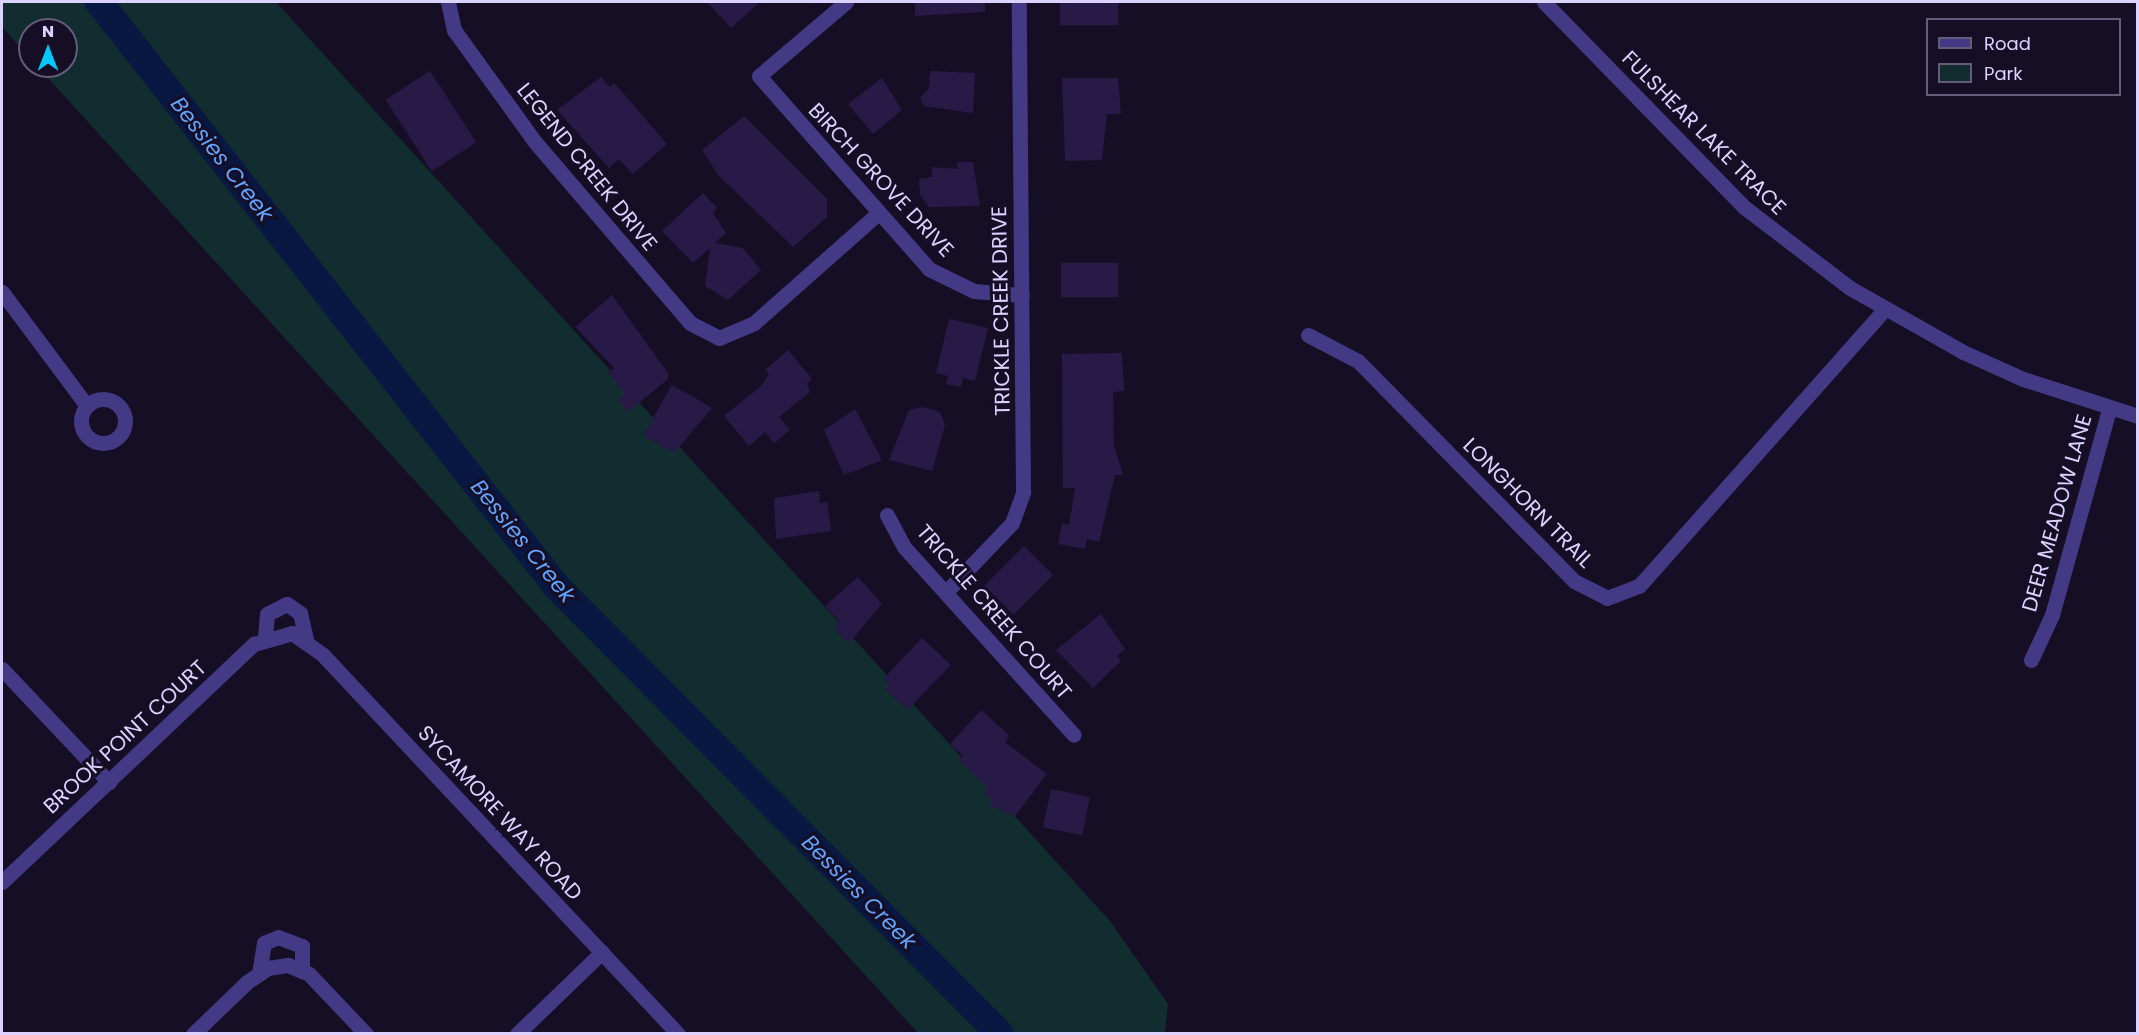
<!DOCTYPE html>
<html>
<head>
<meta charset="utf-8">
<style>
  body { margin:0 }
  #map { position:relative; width:2139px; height:1035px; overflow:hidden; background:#150e25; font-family:Poppins,sans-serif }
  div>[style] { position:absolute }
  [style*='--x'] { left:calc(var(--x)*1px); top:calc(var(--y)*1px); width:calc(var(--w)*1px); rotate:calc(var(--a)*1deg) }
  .green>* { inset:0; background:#112d2f }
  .river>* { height:28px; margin:-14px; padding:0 14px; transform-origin:14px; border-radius:14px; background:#091843 }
  .building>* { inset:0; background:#281a46; transform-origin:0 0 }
  .minor>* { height:15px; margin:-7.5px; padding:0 7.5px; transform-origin:7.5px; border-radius:7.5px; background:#443984 }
  .minor>.ring { margin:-7.5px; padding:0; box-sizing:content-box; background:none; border:15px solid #443984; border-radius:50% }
  span { translate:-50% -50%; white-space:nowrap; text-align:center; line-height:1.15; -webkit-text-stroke:6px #150e25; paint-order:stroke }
  .street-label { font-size:21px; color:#dcd2ff }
  .water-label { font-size:22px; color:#60a4ff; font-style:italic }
  .frame { position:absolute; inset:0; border:3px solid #dcd2ff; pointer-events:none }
  .legend { position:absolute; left:1926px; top:18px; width:195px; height:78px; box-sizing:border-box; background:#150e25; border:2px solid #655c7c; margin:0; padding:8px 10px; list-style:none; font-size:18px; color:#dcd2ff }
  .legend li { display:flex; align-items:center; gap:12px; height:30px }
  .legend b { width:30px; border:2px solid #655c7c }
  .north { position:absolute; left:18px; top:18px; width:60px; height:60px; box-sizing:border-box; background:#150e25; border:2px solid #655c7c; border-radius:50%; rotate:0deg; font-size:16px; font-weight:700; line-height:24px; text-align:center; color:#dcd2ff }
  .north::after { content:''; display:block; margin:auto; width:21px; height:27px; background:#00c8fd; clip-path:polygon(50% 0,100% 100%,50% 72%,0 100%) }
</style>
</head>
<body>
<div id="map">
  <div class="green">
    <i style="clip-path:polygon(2px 2px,276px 2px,1110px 921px,1168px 1004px,1165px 1033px,918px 1033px,37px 66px,66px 66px,66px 30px,30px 30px,30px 58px,2px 27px)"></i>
  </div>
  <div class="river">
    <i style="--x:99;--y:2;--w:743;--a:51.94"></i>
    <i style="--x:557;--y:587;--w:629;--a:45.26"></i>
  </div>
  <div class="building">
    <i style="clip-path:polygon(707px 2px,760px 2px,731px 28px)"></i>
    <i style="clip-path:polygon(915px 2px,985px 2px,985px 12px,915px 16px)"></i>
    <i style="left:1060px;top:2px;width:58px;height:23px"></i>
    <i style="left:430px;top:71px;width:85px;height:53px;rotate:57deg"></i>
    <i style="clip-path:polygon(930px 71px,975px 73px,973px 113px,924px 106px,920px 98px,929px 88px)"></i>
    <i style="clip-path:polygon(601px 77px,610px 87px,614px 83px,667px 144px,633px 174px,619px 159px,609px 168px,557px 110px)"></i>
    <i style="clip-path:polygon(882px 78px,902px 110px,873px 134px,848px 104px)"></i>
    <i style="clip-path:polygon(1062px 78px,1118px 78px,1121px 114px,1107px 114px,1102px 160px,1065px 161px)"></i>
    <i style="clip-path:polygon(744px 116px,827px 199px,827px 217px,793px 247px,719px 176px,702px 150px)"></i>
    <i style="clip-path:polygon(957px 162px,973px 162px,980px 206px,929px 207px,920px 195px,919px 179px,932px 177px,932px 167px,958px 169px)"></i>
    <i style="clip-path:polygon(703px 193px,717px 208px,713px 213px,726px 233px,715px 243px,743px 248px,761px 270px,728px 300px,705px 286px,710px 248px,693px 263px,662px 231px)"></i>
    <i style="left:1061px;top:263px;width:57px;height:34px"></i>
    <i style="clip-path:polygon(612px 295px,668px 373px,668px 379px,628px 412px,618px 400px,625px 394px,608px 373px,614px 368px,575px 327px)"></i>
    <i style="clip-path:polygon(949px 319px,988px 328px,975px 381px,963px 378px,961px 387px,946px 384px,948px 376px,936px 373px)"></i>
    <i style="clip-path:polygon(788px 350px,812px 379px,807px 383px,810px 392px,779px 417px,790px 430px,774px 443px,765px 432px,749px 446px,724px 416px,761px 386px,769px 374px,765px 370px)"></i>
    <i style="clip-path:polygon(1122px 353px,1124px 391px,1113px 392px,1114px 445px,1123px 475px,1115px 475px,1099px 542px,1087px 539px,1085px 549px,1058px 544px,1062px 523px,1069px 525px,1075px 488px,1063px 488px,1062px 354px)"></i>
    <i style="clip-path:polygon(672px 385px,712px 408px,674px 453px,643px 436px)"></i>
    <i style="clip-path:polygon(922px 407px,940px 412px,945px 425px,932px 471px,889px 460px,909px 410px)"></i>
    <i style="clip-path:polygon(855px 409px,882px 460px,844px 475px,824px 430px)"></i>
    <i style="clip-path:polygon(819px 491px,820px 503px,827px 502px,831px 531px,776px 539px,774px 498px)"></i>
    <i style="left:1024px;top:546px;width:41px;height:56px;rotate:45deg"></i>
    <i style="clip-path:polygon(858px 577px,882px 604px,849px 643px,835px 631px,839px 621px,825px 606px)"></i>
    <i style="clip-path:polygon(1101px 614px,1125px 649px,1117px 656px,1121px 661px,1093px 688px,1056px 650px)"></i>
    <i style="clip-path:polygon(922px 638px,951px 665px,907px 710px,885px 689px,889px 685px,883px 679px)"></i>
    <i style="clip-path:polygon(981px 710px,1010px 736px,1005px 742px,1047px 774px,1015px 816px,989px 805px,993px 800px,983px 792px,987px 787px,958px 760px,963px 756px,950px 744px)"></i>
    <i style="left:1051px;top:789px;width:40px;height:39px;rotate:12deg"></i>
  </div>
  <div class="minor">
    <i style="--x:448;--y:2;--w:29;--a:78"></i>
    <i style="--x:454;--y:30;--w:138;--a:54.1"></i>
    <i style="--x:535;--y:142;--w:238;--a:49.4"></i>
    <i style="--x:690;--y:323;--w:33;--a:27"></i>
    <i style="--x:719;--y:338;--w:38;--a:-23"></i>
    <i style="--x:754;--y:323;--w:164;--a:-41.5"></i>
    <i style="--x:846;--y:2;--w:114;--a:139.6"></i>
    <i style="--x:759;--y:76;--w:257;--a:48.6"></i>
    <i style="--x:929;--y:269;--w:50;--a:26.1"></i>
    <i style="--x:974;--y:291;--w:48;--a:4.8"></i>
    <i style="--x:1544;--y:2;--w:286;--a:45.7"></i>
    <i style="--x:1744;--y:207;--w:133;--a:37.4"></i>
    <i style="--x:1850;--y:288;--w:130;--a:29.5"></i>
    <i style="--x:1963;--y:352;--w:66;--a:24.2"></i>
    <i style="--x:2023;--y:379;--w:121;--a:17.8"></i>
    <i style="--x:2;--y:292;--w:142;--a:53.3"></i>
    <i style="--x:1308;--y:335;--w:56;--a:27.5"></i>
    <i style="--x:1358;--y:361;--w:308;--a:45.5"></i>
    <i style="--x:1574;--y:581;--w:37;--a:27"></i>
    <i style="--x:1607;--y:598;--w:34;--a:-21"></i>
    <i style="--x:1639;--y:586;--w:368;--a:-48.4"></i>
    <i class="ring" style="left:81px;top:399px;width:29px;height:29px"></i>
    <i style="--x:887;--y:515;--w:36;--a:62"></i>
    <i style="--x:904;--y:547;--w:253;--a:47.9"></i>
    <i style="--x:946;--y:592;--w:95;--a:-46.3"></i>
    <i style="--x:1012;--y:523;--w:33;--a:-70"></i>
    <i style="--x:1023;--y:492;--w:490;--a:-90.5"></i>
    <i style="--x:265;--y:637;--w:23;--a:-85"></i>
    <i style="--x:267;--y:614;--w:22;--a:-27"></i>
    <i style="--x:287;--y:604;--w:16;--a:35"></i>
    <i style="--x:300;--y:613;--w:28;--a:77"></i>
    <i style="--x:2031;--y:660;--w:50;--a:-65"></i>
    <i style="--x:2052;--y:615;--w:214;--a:-74.5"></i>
    <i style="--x:2;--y:669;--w:156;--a:46.6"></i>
    <i style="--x:2;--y:882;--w:347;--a:-43.4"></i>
    <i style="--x:254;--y:644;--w:40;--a:-16"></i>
    <i style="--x:292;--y:633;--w:38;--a:35"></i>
    <i style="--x:323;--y:655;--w:519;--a:46.87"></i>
    <i style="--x:259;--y:974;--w:31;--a:-81"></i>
    <i style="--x:264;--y:943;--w:15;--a:-23"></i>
    <i style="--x:278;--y:937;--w:26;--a:21"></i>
    <i style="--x:302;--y:946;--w:25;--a:90"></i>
    <i style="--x:193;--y:1034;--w:75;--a:-43.9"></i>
    <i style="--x:247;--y:982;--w:25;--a:-34"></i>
    <i style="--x:268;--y:968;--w:20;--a:-9"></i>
    <i style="--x:288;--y:965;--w:23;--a:23"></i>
    <i style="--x:309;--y:974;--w:83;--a:46.5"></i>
    <i style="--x:517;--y:1034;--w:118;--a:-44"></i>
  </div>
  <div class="street-label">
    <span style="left:1704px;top:133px;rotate:45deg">FULSHEAR LAKE TRACE</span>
    <span style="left:587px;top:167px;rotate:51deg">LEGEND CREEK DRIVE</span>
    <span style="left:881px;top:180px;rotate:47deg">BIRCH GROVE DRIVE</span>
    <span style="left:1001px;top:311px;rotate:-91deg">TRICKLE CREEK DRIVE</span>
    <span style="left:1528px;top:503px;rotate:45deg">LONGHORN TRAIL</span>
    <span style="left:2057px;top:513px;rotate:-74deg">DEER MEADOW LANE</span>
    <span style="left:994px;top:612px;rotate:49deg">TRICKLE CREEK COURT</span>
    <span style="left:125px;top:737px;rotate:-43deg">BROOK POINT COURT</span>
    <span style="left:500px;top:813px;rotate:47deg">SYCAMORE WAY ROAD</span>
  </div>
  <div class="water-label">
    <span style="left:222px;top:159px;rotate:52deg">Bessies Creek</span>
    <span style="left:523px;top:541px;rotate:51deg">Bessies Creek</span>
    <span style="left:859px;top:892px;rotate:45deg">Bessies Creek</span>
  </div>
  <div class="frame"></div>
  <ul class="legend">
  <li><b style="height:8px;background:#443984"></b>Road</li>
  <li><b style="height:16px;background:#112d2f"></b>Park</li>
  </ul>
  <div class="north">N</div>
</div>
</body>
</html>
